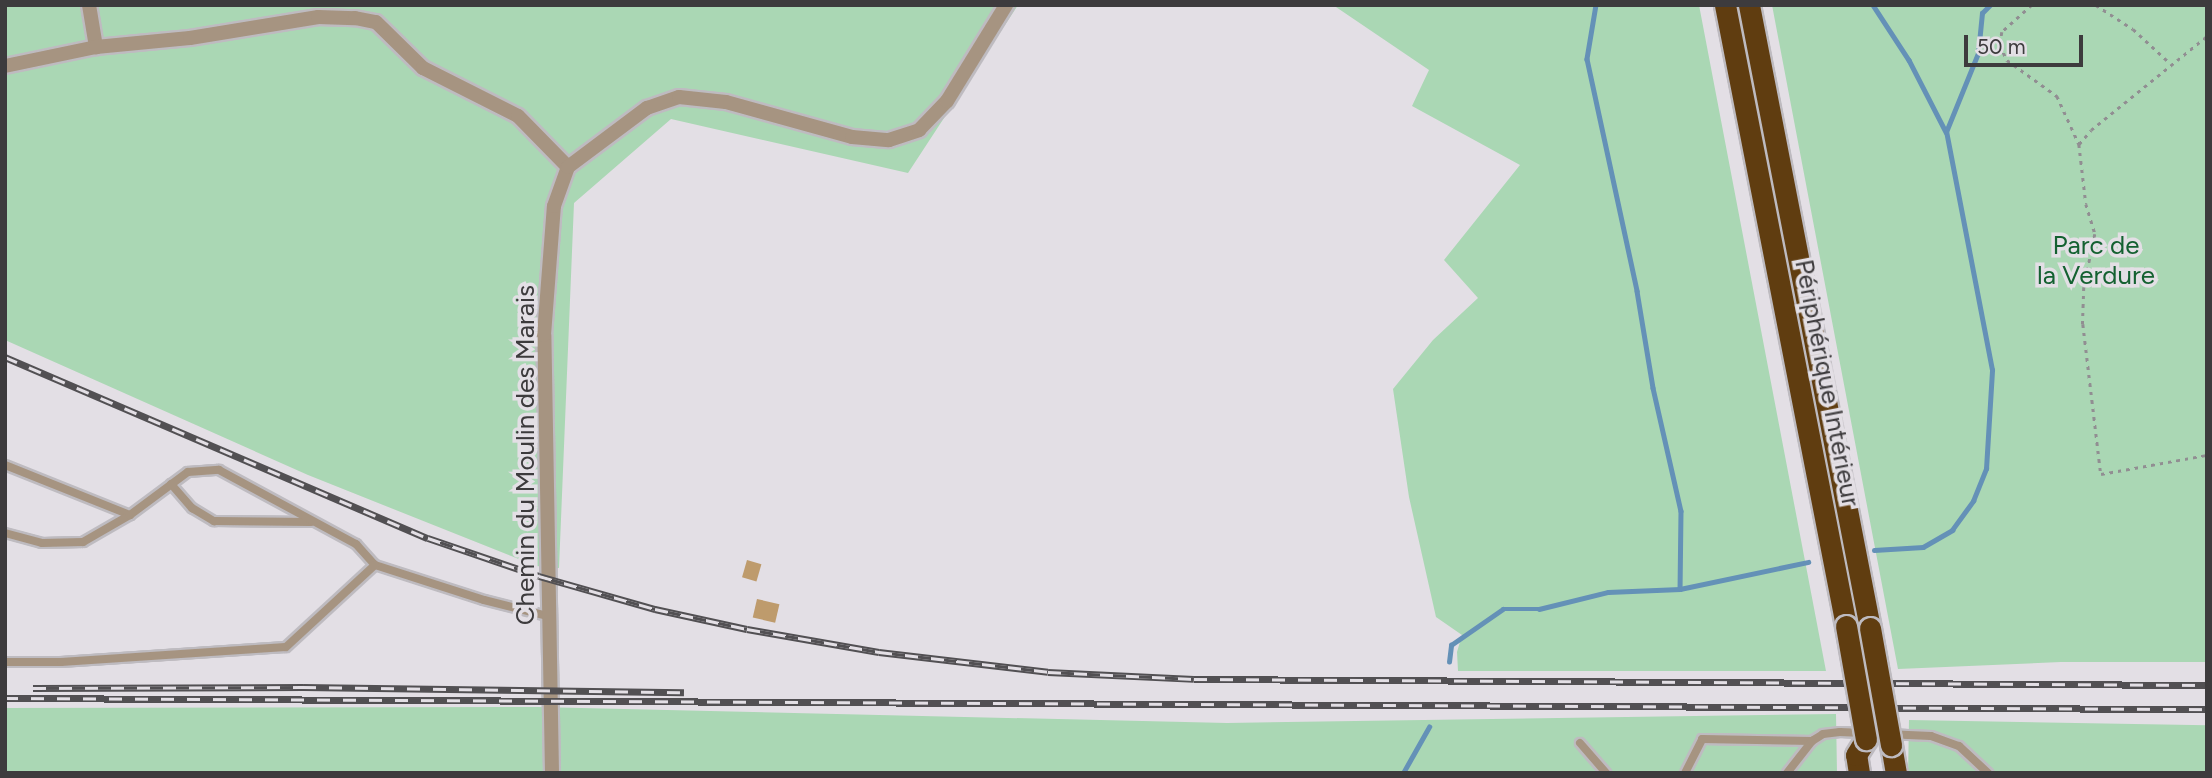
<!DOCTYPE html>
<html>
<head>
<meta charset="utf-8">
<style>
  body { margin:0 }
  #map { position:relative; width:2212px; height:778px; overflow:hidden; background:#e3dfe5; font-family:Figtree,sans-serif }
  div>[style] { position:absolute }
  [style*='--x'] { left:calc(var(--x)*1px); top:calc(var(--y)*1px); width:calc(var(--w)*1px); rotate:calc(var(--a)*1deg) }
  .green>* { inset:0; background:#aad7b4; transform-origin:0 0 }
  .stream>* { height:4.5px; margin:-2.25px; padding:0 2.25px; transform-origin:2.25px; border-radius:2.25px; background:#6491b7 }
  .building>* { inset:0; background:#be9b6c; transform-origin:0 0 }
  .path>* { height:2.5px; margin-top:-1.25px; transform-origin:0; background:repeating-linear-gradient(90deg,#918e92 0 3.5px,transparent 0 8.5px) }
  .roads { filter:drop-shadow(2px 0 #bebbc0) drop-shadow(-2px 0 #bebbc0) drop-shadow(0 2px #bebbc0) drop-shadow(0 -2px #bebbc0) }
  .lane>* { height:8px; margin:-4px; padding:0 4px; transform-origin:4px; border-radius:4px; background:#a69481 }
  .street>* { height:14px; margin:-7px; padding:0 7px; transform-origin:7px; border-radius:7px; background:#a69481 }
  .highway>* { height:21px; margin:-10.5px; padding:0 10.5px; transform-origin:10.5px; border-radius:10.5px; background:#603d10 }
  .rail>* { height:7px; margin-top:-3.5px; transform-origin:0; background:repeating-linear-gradient(90deg,#e3dfe5 0 13px,#525053 0 26px); box-sizing:border-box; border-block:2px solid #525053 }
  .bridges { filter:drop-shadow(2px 0 #bebbc0) drop-shadow(-2px 0 #bebbc0) drop-shadow(0 2px #bebbc0) drop-shadow(0 -2px #bebbc0) }
  .highway-bridge>* { height:21px; margin:-10.5px; padding:0 10.5px; transform-origin:10.5px; border-radius:10.5px; background:#603d10 }
  span { translate:-50% -50%; white-space:nowrap; text-align:center; line-height:1.15; -webkit-text-stroke:7px #e3dfe5; paint-order:stroke }
  .park-label { font-size:26px; color:#146131 }
  .street-label { font-size:26px; color:#3d3b3d }
  .frame { position:absolute; inset:0; border:7px solid #3d3b3d; pointer-events:none }
  .scale { position:absolute; left:1964px; top:35px; width:119px; height:32px; box-sizing:border-box; border:4px solid #3d3b3d; border-top:0; padding-left:9px; font-size:21px; line-height:24px; white-space:nowrap; color:#3d3b3d; -webkit-text-stroke:5px #e3dfe5; paint-order:stroke }
</style>
</head>
<body>
<div id="map">
  <div class="green">
    <i style="clip-path:polygon(5px 5px,1018px 5px,908px 173px,671px 119px,574px 203px,559px 568px,536px 566px,308px 475px,5px 340px)"></i>
    <i style="clip-path:polygon(1333px 5px,1699px 5px,1826px 671px,1458px 671px,1457px 652px,1462px 635px,1436px 617px,1409px 497px,1393px 389px,1433px 340px,1478px 298px,1444px 260px,1520px 165px,1412px 106px,1429px 70px)"></i>
    <i style="clip-path:polygon(1772px 5px,2207px 5px,2207px 662px,2061px 662px,1898px 669px)"></i>
    <i style="clip-path:polygon(538px 707px,1227px 723px,1836px 714px,1837px 773px,5px 773px,5px 708px)"></i>
    <i style="left:1909px;top:720px;width:298px;height:54px;rotate:1deg"></i>
  </div>
  <div class="stream">
    <i style="--x:1596;--y:5;--w:55;--a:99.5"></i>
    <i style="--x:1587;--y:59;--w:237;--a:77.8"></i>
    <i style="--x:1637;--y:291;--w:98;--a:80.6"></i>
    <i style="--x:1653;--y:388;--w:126;--a:77.2"></i>
    <i style="--x:1681;--y:511;--w:78;--a:90.7"></i>
    <i style="--x:1873;--y:5;--w:66;--a:56.8"></i>
    <i style="--x:1909;--y:60;--w:81;--a:62.8"></i>
    <i style="--x:1874;--y:550;--w:49;--a:-3.5"></i>
    <i style="--x:1923;--y:547;--w:34;--a:-30"></i>
    <i style="--x:1952;--y:530;--w:36;--a:-54"></i>
    <i style="--x:1973;--y:501;--w:35;--a:-68"></i>
    <i style="--x:1986;--y:469;--w:99;--a:-86.5"></i>
    <i style="--x:1992;--y:370;--w:242;--a:-100.9"></i>
    <i style="--x:1946;--y:132;--w:85;--a:-67.9"></i>
    <i style="--x:1978;--y:53;--w:40;--a:-84.3"></i>
    <i style="--x:1982;--y:13;--w:11;--a:-45"></i>
    <i style="--x:1449;--y:662;--w:17;--a:-83"></i>
    <i style="--x:1451;--y:645;--w:63;--a:-34.7"></i>
    <i style="--x:1503;--y:609;--w:36;--a:0"></i>
    <i style="--x:1539;--y:609;--w:71;--a:-13.8"></i>
    <i style="--x:1608;--y:592;--w:72;--a:-2.4"></i>
    <i style="--x:1680;--y:589;--w:131;--a:-11.9"></i>
    <i style="--x:1403;--y:773;--w:53;--a:-60.5"></i>
  </div>
  <div class="building">
    <i style="left:747px;top:560px;width:15px;height:18px;rotate:16deg"></i>
    <i style="left:757px;top:599px;width:23px;height:19px;rotate:13deg"></i>
  </div>
  <div class="path">
    <i style="--x:2032;--y:5;--w:40;--a:138"></i>
    <i style="--x:2002;--y:32;--w:13;--a:99"></i>
    <i style="--x:2000;--y:45;--w:17;--a:65"></i>
    <i style="--x:2007;--y:60;--w:62;--a:35.8"></i>
    <i style="--x:2057;--y:96;--w:53;--a:65.4"></i>
    <i style="--x:2079;--y:144;--w:60;--a:83.3"></i>
    <i style="--x:2086;--y:204;--w:31;--a:73"></i>
    <i style="--x:2095;--y:234;--w:54;--a:101.7"></i>
    <i style="--x:2084;--y:287;--w:37;--a:92"></i>
    <i style="--x:2083;--y:324;--w:151;--a:83.2"></i>
    <i style="--x:2101;--y:474;--w:108;--a:-10.2"></i>
    <i style="--x:2096;--y:5;--w:44;--a:33"></i>
    <i style="--x:2133;--y:29;--w:50;--a:42.6"></i>
    <i style="--x:2079;--y:144;--w:18;--a:-49"></i>
    <i style="--x:2091;--y:130;--w:149;--a:-39"></i>
  </div>
  <div class="roads">
    <div class="lane">
      <i style="--x:5;--y:465;--w:135;--a:21.8"></i>
      <i style="--x:171;--y:484;--w:32;--a:49"></i>
      <i style="--x:192;--y:508;--w:26;--a:31"></i>
      <i style="--x:214;--y:521;--w:97;--a:0.6"></i>
      <i style="--x:5;--y:533;--w:38;--a:15"></i>
      <i style="--x:42;--y:543;--w:41;--a:-1.4"></i>
      <i style="--x:83;--y:542;--w:54;--a:-29.9"></i>
      <i style="--x:130;--y:515;--w:72;--a:-36.6"></i>
      <i style="--x:188;--y:472;--w:31;--a:-4"></i>
      <i style="--x:219;--y:470;--w:156;--a:28.4"></i>
      <i style="--x:356;--y:544;--w:28;--a:48"></i>
      <i style="--x:375;--y:565;--w:114;--a:17.8"></i>
      <i style="--x:484;--y:600;--w:69;--a:14.2"></i>
      <i style="--x:5;--y:662;--w:56;--a:0"></i>
      <i style="--x:61;--y:662;--w:225;--a:-3.8"></i>
      <i style="--x:286;--y:647;--w:121;--a:-42.7"></i>
      <i style="--x:1580;--y:743;--w:40;--a:49"></i>
      <i style="--x:1685;--y:773;--w:38;--a:-63"></i>
      <i style="--x:1702;--y:739;--w:110;--a:1"></i>
      <i style="--x:1787;--y:773;--w:41;--a:-52"></i>
      <i style="--x:1812;--y:741;--w:13;--a:-32"></i>
      <i style="--x:1823;--y:734;--w:17;--a:-7"></i>
      <i style="--x:1840;--y:732;--w:91;--a:2.5"></i>
      <i style="--x:1931;--y:736;--w:30;--a:20"></i>
      <i style="--x:1959;--y:746;--w:40;--a:43"></i>
    </div>
    <div class="street">
      <i style="--x:89;--y:5;--w:43;--a:80.5"></i>
      <i style="--x:5;--y:66;--w:93;--a:-11.8"></i>
      <i style="--x:96;--y:47;--w:94;--a:-5.5"></i>
      <i style="--x:190;--y:38;--w:130;--a:-9.3"></i>
      <i style="--x:318;--y:17;--w:37;--a:2"></i>
      <i style="--x:355;--y:18;--w:21;--a:11"></i>
      <i style="--x:376;--y:22;--w:66;--a:44.4"></i>
      <i style="--x:423;--y:68;--w:106;--a:26.8"></i>
      <i style="--x:518;--y:116;--w:71;--a:45.6"></i>
      <i style="--x:552;--y:773;--w:438;--a:-91"></i>
      <i style="--x:544;--y:335;--w:129;--a:-85.6"></i>
      <i style="--x:554;--y:206;--w:41;--a:-70.3"></i>
      <i style="--x:568;--y:167;--w:99;--a:-36.8"></i>
      <i style="--x:647;--y:108;--w:34;--a:-19"></i>
      <i style="--x:679;--y:97;--w:47;--a:6.1"></i>
      <i style="--x:726;--y:102;--w:131;--a:15.5"></i>
      <i style="--x:852;--y:137;--w:37;--a:5"></i>
      <i style="--x:889;--y:140;--w:32;--a:-18"></i>
      <i style="--x:919;--y:130;--w:40;--a:-46"></i>
      <i style="--x:947;--y:101;--w:113;--a:-58.4"></i>
    </div>
    <div class="highway">
      <i style="--x:1725;--y:5;--w:633;--a:78.97"></i>
      <i style="--x:1749;--y:5;--w:635;--a:79.01"></i>
      <i style="--x:1891;--y:745;--w:28;--a:80"></i>
      <i style="--x:1859;--y:773;--w:18;--a:-99"></i>
      <i style="--x:1856;--y:755;--w:19;--a:-58"></i>
    </div>
  </div>
  <div class="rail">
    <i style="--x:5;--y:357;--w:460;--a:23.2"></i>
    <i style="--x:428;--y:538;--w:117;--a:18.9"></i>
    <i style="--x:539;--y:576;--w:121;--a:15.9"></i>
    <i style="--x:655;--y:609;--w:94;--a:12.3"></i>
    <i style="--x:747;--y:629;--w:134;--a:9.9"></i>
    <i style="--x:879;--y:652;--w:170;--a:6.7"></i>
    <i style="--x:1048;--y:672;--w:146;--a:2.7"></i>
    <i style="--x:1194;--y:679;--w:1013;--a:0.34"></i>
    <i style="--x:33;--y:688;--w:270;--a:-0.2"></i>
    <i style="--x:303;--y:687;--w:381;--a:0.8"></i>
    <i style="--x:5;--y:698;--w:2202;--a:0.29"></i>
  </div>
  <div class="bridges">
    <div class="highway-bridge">
      <i style="--x:1846;--y:626;--w:115;--a:80"></i>
      <i style="--x:1870;--y:628;--w:119;--a:79.8"></i>
    </div>
  </div>
  <div class="park-label">
    <span style="left:2096px;top:261px">Parc de<br>la Verdure</span>
  </div>
  <div class="street-label">
    <span style="left:1827px;top:383px;rotate:79deg">Périphérique Intérieur</span>
    <span style="left:526px;top:455px;rotate:-90deg">Chemin du Moulin des Marais</span>
  </div>
  <div class="frame"></div>
  <div class="scale">50 m</div>
</div>
</body>
</html>
